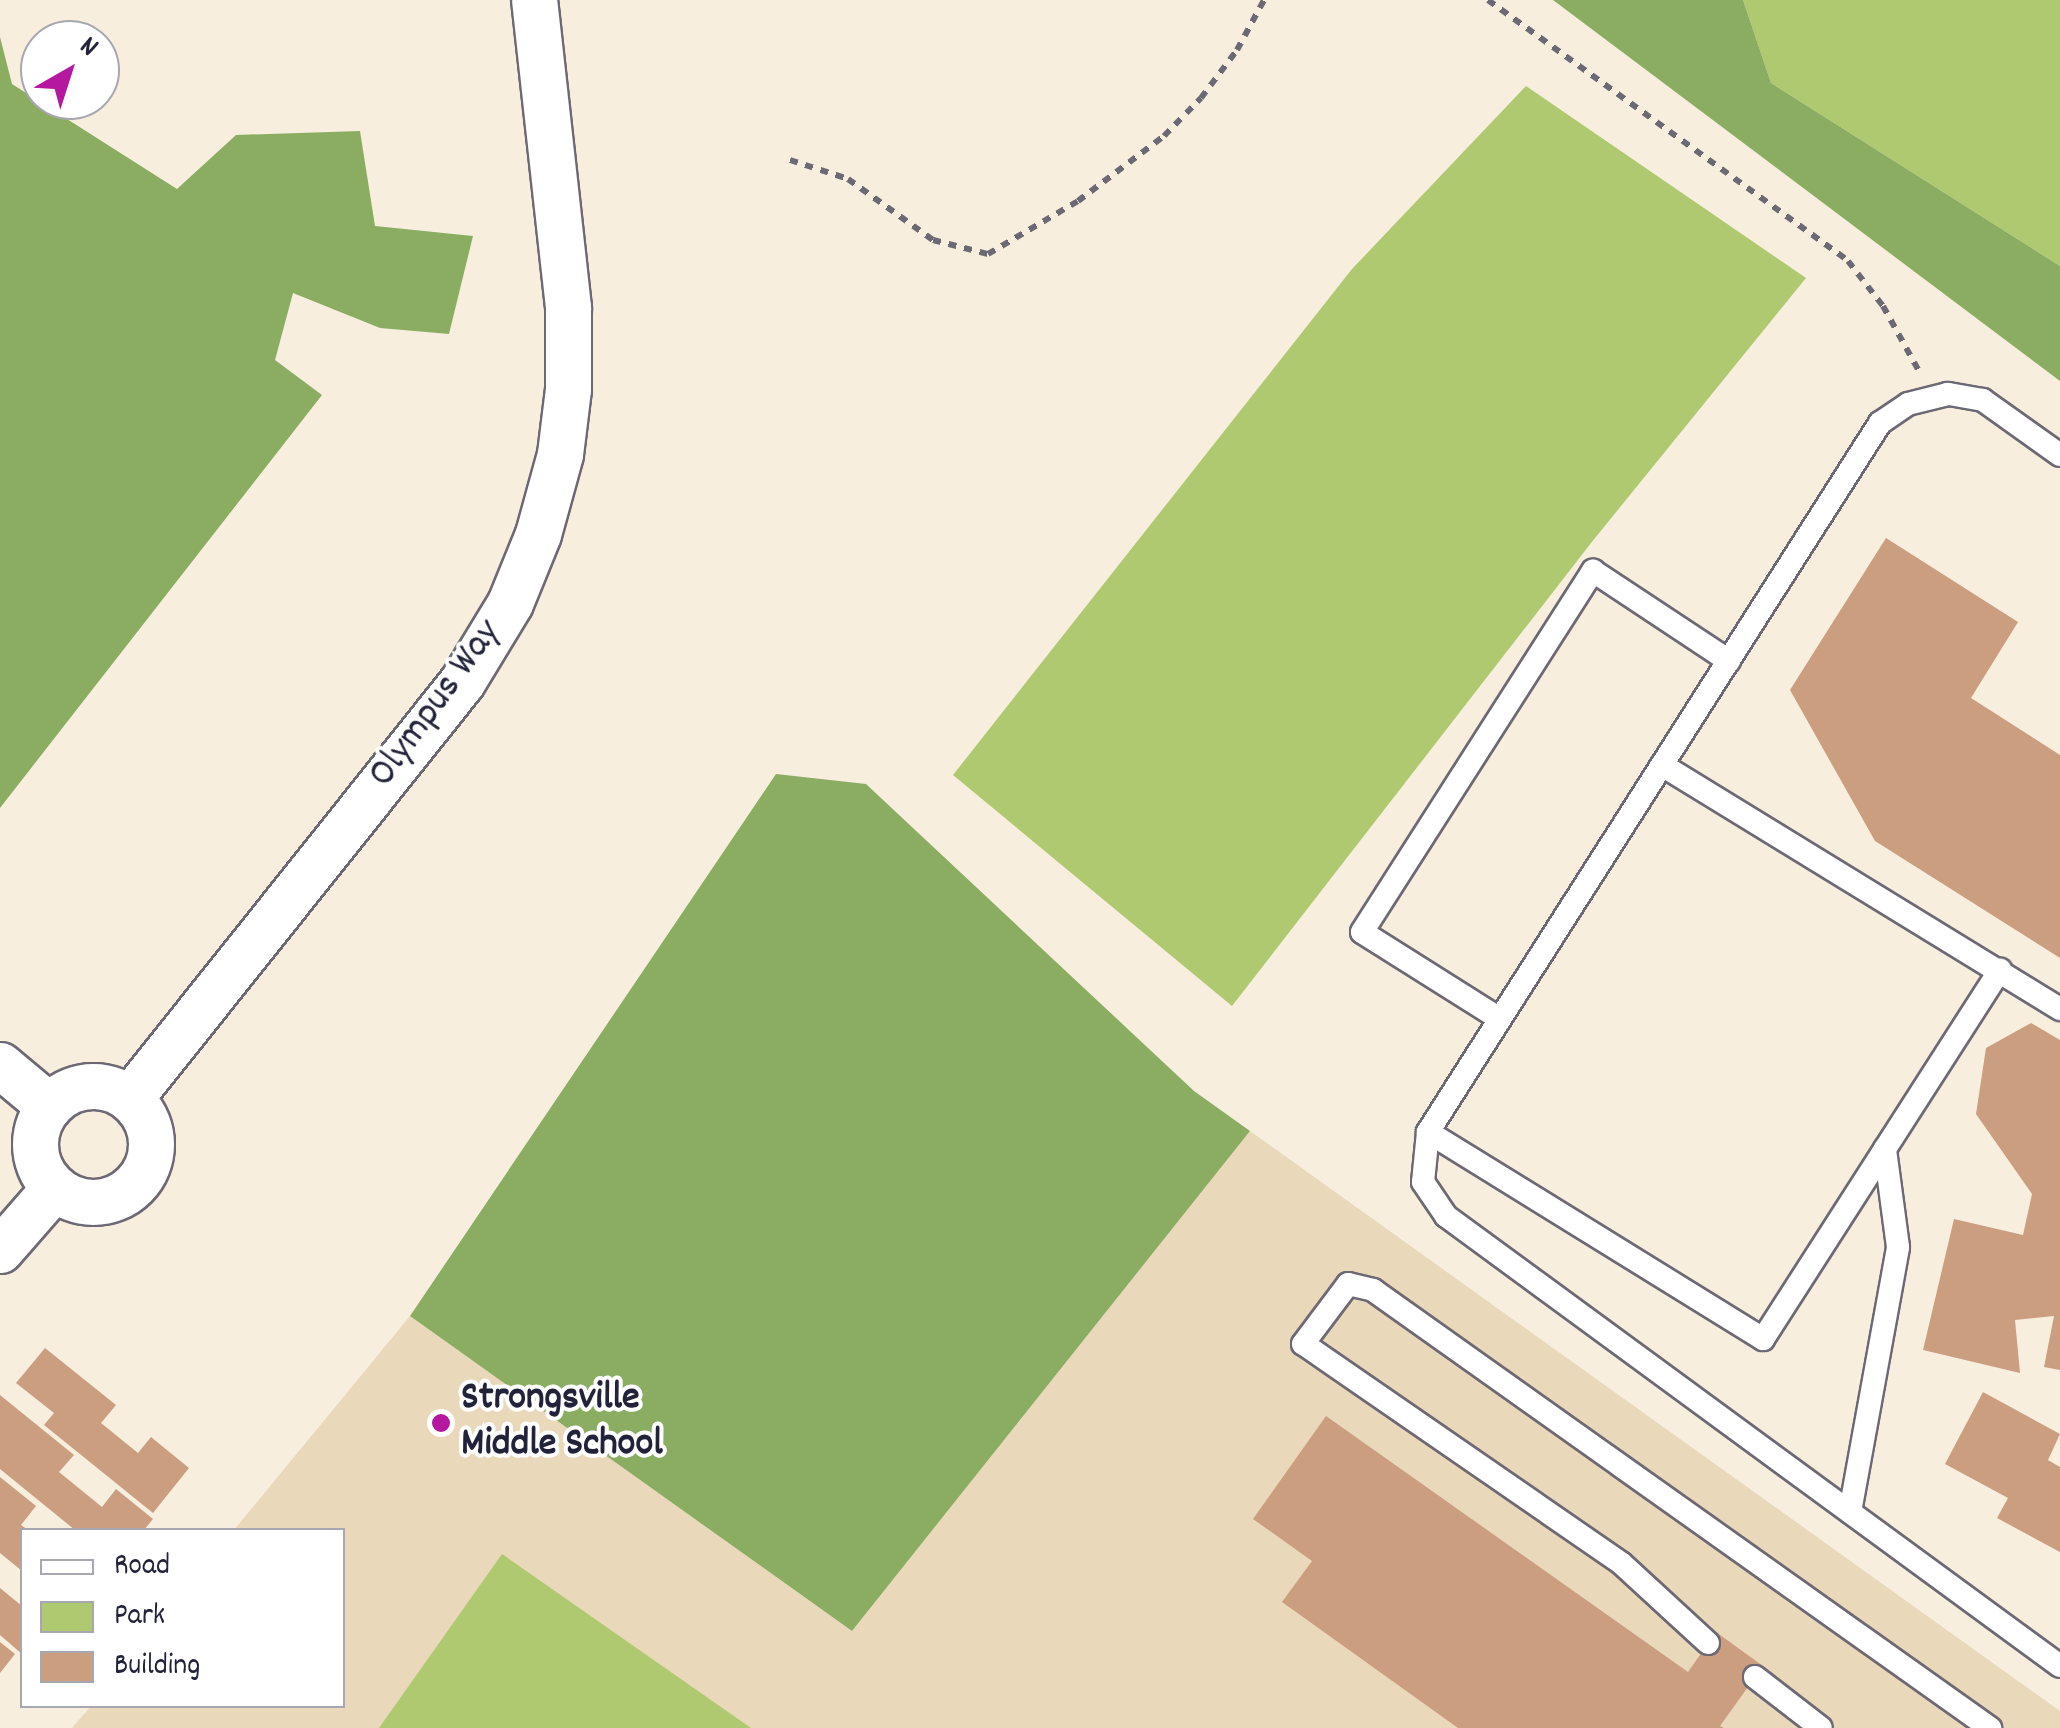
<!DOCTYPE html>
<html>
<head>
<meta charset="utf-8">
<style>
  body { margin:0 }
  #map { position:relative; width:2060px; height:1728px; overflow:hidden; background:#f7eede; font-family:Dekko,sans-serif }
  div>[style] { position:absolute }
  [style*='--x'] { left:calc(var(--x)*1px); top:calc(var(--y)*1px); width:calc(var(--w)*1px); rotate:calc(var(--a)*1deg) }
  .built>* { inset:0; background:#ead8ba }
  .green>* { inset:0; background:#aec96f }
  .forest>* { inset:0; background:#8aad62 }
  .building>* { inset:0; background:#cb9e80 }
  .path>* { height:6px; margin-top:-3px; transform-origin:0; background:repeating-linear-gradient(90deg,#6d6974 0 8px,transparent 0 16px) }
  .roads { filter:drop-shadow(2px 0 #6d6974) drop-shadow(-2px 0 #6d6974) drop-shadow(0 2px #6d6974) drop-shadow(0 -2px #6d6974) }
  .service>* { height:22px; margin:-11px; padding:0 11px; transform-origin:11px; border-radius:11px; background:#fff }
  .minor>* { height:45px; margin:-22.5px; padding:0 22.5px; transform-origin:22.5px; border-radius:22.5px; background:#fff }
  .minor>.ring { margin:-22.5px; padding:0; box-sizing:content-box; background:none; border:45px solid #fff; border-radius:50% }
  .dots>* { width:28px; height:28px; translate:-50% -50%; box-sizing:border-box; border:5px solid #fff; border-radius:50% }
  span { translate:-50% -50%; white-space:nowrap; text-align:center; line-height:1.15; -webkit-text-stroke:8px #fff; paint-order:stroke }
  .street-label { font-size:40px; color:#22223b }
  .poi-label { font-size:40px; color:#22223b; font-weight:700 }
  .left { translate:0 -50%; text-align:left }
  .legend { position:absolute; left:20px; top:1528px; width:325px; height:180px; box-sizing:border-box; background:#fff; border:2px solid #a7a7b1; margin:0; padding:12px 18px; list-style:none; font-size:30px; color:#22223b }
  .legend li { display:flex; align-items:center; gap:20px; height:50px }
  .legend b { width:50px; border:2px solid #a7a7b1 }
  .north { position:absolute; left:20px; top:20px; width:100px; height:100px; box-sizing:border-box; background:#fff; border:2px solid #a7a7b1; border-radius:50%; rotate:39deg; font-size:28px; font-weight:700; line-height:40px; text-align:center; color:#22223b }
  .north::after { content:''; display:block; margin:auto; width:35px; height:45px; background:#b5179e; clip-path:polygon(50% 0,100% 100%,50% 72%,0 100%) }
</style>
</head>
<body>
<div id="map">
  <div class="built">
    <i style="clip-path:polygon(1250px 1131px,2060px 1711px,2060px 1728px,72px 1728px,91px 1706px,342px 1706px,342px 1530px,234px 1530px,410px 1316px,852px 1631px)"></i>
  </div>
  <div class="green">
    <i style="clip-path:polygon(1743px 0,2060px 0,2060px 266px,1771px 83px)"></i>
    <i style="clip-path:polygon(1526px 86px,1806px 278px,1591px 543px,1232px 1006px,953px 775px,1352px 269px)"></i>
    <i style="clip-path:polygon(502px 1554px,751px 1728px,379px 1728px)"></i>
  </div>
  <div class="forest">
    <i style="clip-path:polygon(1553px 0,1743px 0,1771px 83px,2060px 266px,2060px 381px)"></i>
    <i style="clip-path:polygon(0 37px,12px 84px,177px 189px,236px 135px,360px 131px,375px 226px,473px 236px,449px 334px,380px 328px,293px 293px,275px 360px,322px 395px,0 808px)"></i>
    <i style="clip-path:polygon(776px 774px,866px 784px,1194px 1091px,1250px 1131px,852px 1631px,410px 1316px)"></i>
  </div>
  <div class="building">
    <i style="clip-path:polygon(1886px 538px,2018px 622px,1971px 698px,2060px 755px,2060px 958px,1875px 841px,1790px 690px)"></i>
    <i style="clip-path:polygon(2031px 1023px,2060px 1040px,2060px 1370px,2044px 1367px,2054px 1316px,2015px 1320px,2020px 1373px,1923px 1350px,1954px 1219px,2023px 1235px,2032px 1194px,1976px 1114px,1986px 1048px)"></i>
    <i style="clip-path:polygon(45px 1348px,116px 1405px,101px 1423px,138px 1453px,151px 1437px,189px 1468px,153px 1513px,44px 1425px,54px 1413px,16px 1383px)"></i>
    <i style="clip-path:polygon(1983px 1392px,2060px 1434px,2048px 1460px,2060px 1467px,2060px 1552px,1997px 1518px,2008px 1498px,1945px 1464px)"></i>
    <i style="clip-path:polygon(0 1395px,74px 1455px,59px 1472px,102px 1507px,116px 1489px,153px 1519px,144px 1530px,75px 1530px,0 1469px)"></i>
    <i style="clip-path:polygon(1326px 1416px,1688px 1672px,1716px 1632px,1763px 1666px,1720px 1726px,1724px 1728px,1458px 1728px,1282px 1602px,1312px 1561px,1253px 1519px)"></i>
    <i style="clip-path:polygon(0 1477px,36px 1506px,21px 1525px,28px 1530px,22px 1530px,22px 1571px,0 1553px)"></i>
    <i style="clip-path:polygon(0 1588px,22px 1606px,22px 1654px,0 1635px)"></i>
    <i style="clip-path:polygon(0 1642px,15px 1654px,0 1673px)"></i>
  </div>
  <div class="path">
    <i style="--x:1488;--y:0;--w:445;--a:35.9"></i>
    <i style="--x:1848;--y:261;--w:57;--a:52.1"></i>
    <i style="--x:1883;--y:306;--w:77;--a:61.1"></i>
    <i style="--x:790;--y:160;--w:61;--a:18.1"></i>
    <i style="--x:848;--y:179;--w:105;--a:35.7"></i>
    <i style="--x:933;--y:240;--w:57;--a:14.3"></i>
    <i style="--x:988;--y:254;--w:104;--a:-30.5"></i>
    <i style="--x:1078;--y:201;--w:108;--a:-37.1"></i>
    <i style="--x:1164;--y:136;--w:53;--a:-45.8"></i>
    <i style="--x:1201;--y:98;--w:60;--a:-53.1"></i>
    <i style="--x:1237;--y:50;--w:57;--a:-61.6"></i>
  </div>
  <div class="roads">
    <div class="service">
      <i style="--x:2060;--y:455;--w:95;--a:-144.5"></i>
      <i style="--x:1983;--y:400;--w:36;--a:-170"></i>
      <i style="--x:1948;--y:394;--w:41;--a:166"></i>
      <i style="--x:1908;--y:404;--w:34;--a:146"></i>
      <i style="--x:1880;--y:423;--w:841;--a:122.52"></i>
      <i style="--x:1428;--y:1132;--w:50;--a:95.7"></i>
      <i style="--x:1423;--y:1182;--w:41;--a:55.9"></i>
      <i style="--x:1446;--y:1216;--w:761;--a:36.24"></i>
      <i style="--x:1662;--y:765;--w:467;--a:31.5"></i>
      <i style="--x:1500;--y:1019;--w:163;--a:-147.8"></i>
      <i style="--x:1362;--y:932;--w:429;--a:-57.4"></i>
      <i style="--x:1593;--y:571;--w:163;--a:33.5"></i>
      <i style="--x:1428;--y:1132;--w:394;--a:31.7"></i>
      <i style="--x:1763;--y:1339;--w:439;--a:-57.3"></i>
      <i style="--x:1850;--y:1512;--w:269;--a:-79.7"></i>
      <i style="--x:1898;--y:1247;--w:99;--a:-97.6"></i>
      <i style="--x:1708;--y:1643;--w:118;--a:-137.4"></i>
      <i style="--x:1621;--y:1563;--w:386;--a:-145.4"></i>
      <i style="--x:1303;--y:1344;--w:75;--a:-53.1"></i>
      <i style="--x:1348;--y:1284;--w:26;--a:13"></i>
      <i style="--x:1373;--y:1290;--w:757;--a:35.37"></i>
      <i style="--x:1755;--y:1677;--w:83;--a:37.7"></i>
    </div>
    <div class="minor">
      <i style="--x:0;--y:1065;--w:64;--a:39.9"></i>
      <i class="ring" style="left:35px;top:1086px;width:71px;height:71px"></i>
      <i style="--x:130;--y:1098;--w:532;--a:-51.41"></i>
      <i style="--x:462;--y:682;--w:92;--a:-58.7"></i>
      <i style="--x:510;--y:603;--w:74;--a:-67.9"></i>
      <i style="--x:538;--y:534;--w:83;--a:-74.6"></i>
      <i style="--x:560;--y:454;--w:65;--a:-83"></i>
      <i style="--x:568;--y:389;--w:82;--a:-90"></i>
      <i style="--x:568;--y:307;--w:309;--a:-96.3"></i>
      <i style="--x:0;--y:1250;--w:82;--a:-48.9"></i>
    </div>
  </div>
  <div class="dots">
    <i style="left:441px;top:1423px;background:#b5179e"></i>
  </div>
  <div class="street-label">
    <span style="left:437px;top:705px;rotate:-54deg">Olympus Way</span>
  </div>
  <div class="poi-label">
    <span class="left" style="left:461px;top:1423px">Strongsville<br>Middle School</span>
  </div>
  <ul class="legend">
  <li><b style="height:12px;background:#fff"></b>Road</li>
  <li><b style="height:28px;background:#aec96f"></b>Park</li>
  <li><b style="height:28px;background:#cb9e80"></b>Building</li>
  </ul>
  <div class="north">N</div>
</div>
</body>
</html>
